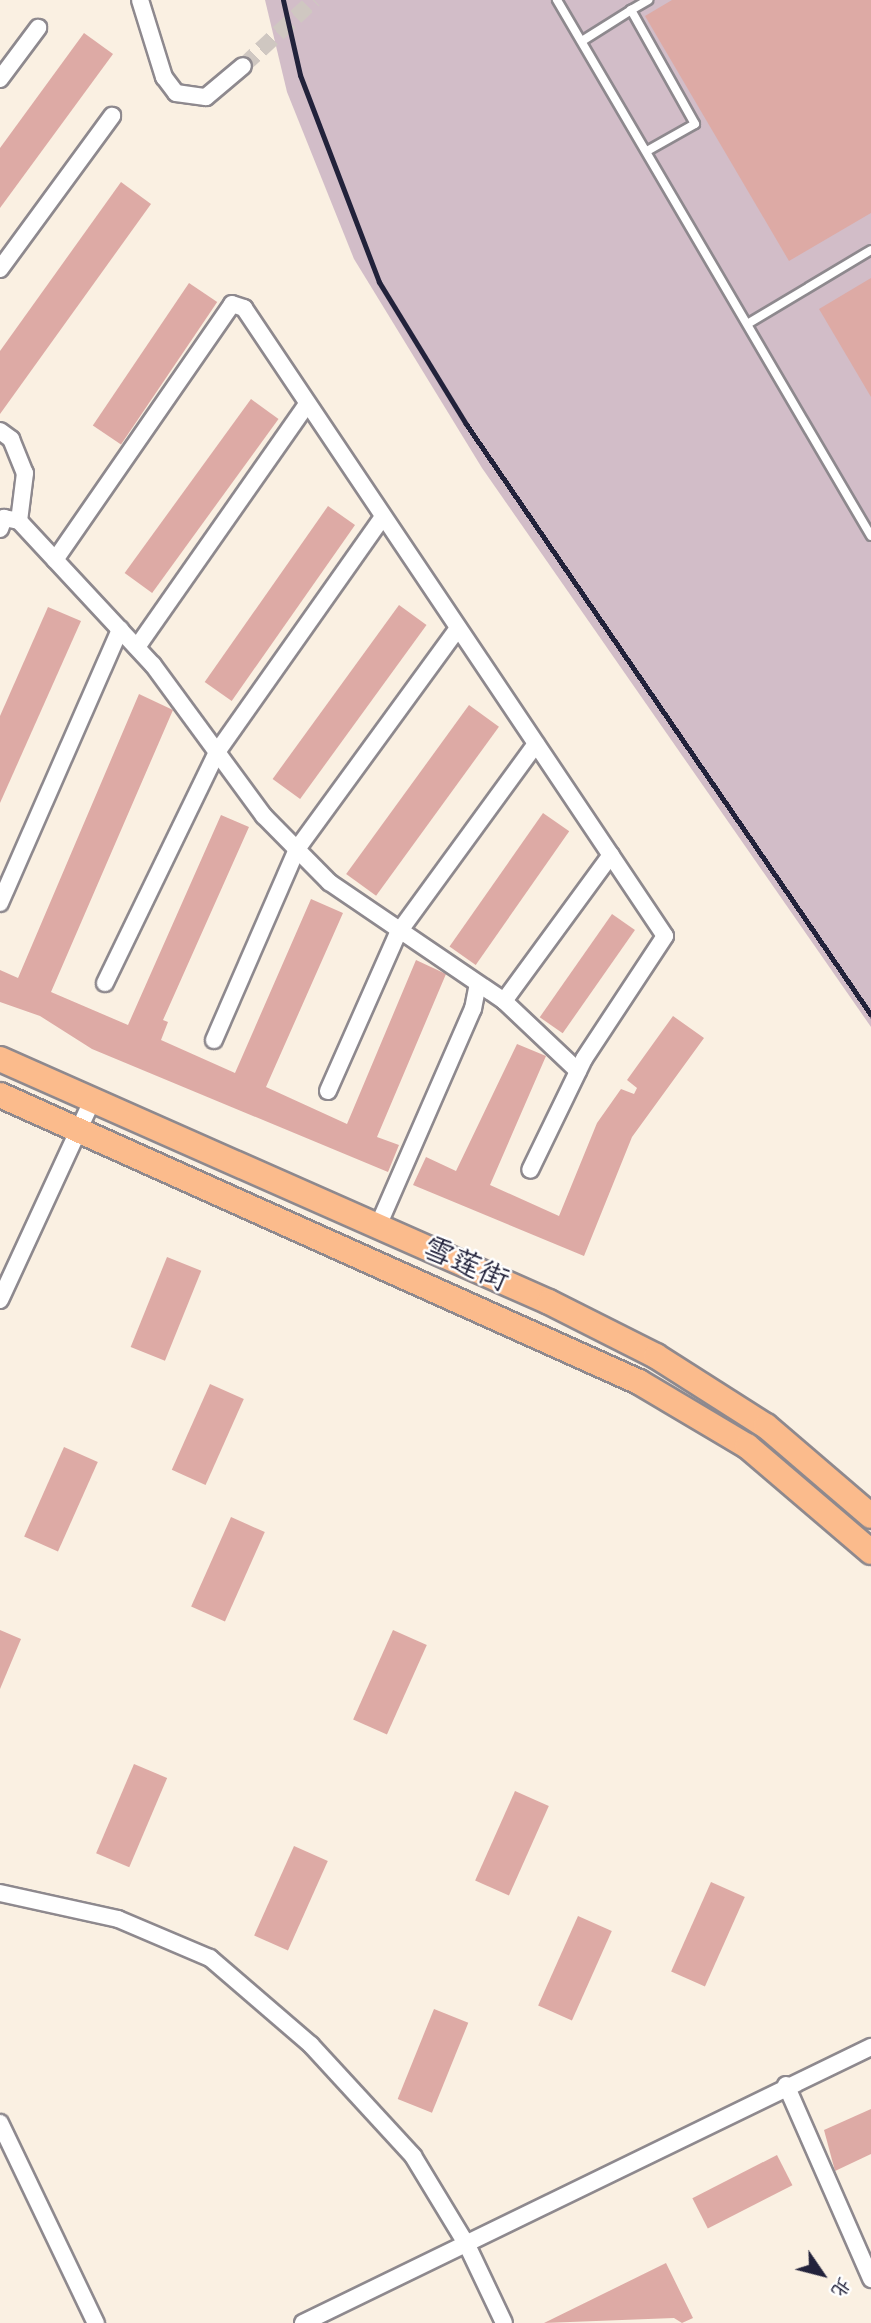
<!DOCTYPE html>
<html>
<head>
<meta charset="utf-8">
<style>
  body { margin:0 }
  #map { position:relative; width:871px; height:2323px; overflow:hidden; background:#faf0e2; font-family:"Indie Flower","LXGW WenKai TC",sans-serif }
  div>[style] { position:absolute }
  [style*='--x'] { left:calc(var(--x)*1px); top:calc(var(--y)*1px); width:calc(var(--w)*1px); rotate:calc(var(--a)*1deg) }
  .industrial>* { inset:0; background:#d2bdc8 }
  .building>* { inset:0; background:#ddaaa5; transform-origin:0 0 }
  .street-tunnel>* { height:16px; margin-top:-8px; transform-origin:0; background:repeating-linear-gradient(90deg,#cfc7c1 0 16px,transparent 0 24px) }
  .roads { filter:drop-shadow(2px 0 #8e898e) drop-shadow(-2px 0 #8e898e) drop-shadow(0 2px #8e898e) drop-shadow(0 -2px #8e898e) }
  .lane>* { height:8px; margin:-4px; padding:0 4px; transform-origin:4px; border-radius:4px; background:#fff }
  .street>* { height:16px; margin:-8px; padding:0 8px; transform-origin:8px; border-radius:8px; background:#fff }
  .primary>* { height:24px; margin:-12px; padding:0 12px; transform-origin:12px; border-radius:12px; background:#fbbb8c }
  .rail>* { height:5px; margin:-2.5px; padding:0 2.5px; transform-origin:2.5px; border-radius:2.5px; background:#22223b }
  span { translate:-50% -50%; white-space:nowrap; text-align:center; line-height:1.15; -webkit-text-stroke:5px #fff; paint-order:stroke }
  .street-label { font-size:30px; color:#22223b }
  .north { position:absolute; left:787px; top:2239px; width:70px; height:70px; -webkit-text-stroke:5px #fff; paint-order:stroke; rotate:125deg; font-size:19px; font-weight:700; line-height:28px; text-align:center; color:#22223b }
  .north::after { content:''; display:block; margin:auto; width:24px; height:32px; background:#22223b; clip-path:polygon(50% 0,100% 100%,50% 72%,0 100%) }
</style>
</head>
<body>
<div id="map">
  <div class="industrial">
    <i style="clip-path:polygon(265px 0,871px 0,871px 1027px,482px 468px,354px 259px,287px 92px)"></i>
  </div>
  <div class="building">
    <i style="clip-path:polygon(672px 0,871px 0,871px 213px,789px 261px,645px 16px)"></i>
    <i style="clip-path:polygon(84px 33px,113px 54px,0 208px,0 148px)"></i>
    <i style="clip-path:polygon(121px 182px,151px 204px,0 414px,0 351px)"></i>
    <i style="clip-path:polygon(871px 278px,871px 397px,819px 309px)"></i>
    <i style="left:189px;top:283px;width:34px;height:172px;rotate:34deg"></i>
    <i style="left:251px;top:399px;width:34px;height:215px;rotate:36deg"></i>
    <i style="left:328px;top:506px;width:33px;height:215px;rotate:35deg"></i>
    <i style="left:399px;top:605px;width:34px;height:215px;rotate:36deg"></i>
    <i style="clip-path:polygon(48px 607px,81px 621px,0 803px,0 716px)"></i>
    <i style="clip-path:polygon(139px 694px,173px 710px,51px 992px,128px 1025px,221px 815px,249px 827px,163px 1020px,168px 1022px,161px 1040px,235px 1073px,311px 899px,343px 913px,266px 1087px,347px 1124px,416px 960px,446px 974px,377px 1137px,399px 1145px,388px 1172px,92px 1049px,40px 1016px,0 1002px,0 970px,18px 978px)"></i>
    <i style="left:469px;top:705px;width:37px;height:209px;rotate:36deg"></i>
    <i style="left:543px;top:813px;width:32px;height:163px;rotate:35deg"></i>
    <i style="left:612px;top:914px;width:28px;height:126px;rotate:35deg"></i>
    <i style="clip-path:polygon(673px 1016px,704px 1038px,632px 1137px,584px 1256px,413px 1185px,426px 1157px,456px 1171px,517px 1044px,546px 1056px,490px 1185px,559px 1216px,597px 1123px,621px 1089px,634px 1094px,637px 1088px,627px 1080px)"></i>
    <i style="left:167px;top:1257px;width:37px;height:97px;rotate:22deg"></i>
    <i style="left:210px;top:1384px;width:37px;height:94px;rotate:24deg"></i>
    <i style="left:64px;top:1447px;width:37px;height:98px;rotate:24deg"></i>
    <i style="left:231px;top:1517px;width:37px;height:98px;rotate:24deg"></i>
    <i style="clip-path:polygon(0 1630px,21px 1639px,0 1689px)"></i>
    <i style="left:393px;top:1630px;width:37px;height:98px;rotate:24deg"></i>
    <i style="left:134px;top:1764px;width:36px;height:97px;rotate:23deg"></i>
    <i style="left:515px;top:1791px;width:37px;height:98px;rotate:24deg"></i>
    <i style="left:294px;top:1846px;width:37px;height:98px;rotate:24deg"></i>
    <i style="left:711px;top:1882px;width:37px;height:98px;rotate:24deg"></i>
    <i style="left:578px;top:1916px;width:37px;height:98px;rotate:24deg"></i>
    <i style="left:434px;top:2009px;width:37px;height:97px;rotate:22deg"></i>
    <i style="clip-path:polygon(871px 2109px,871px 2154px,835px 2171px,824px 2130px)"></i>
    <i style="left:777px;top:2155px;width:34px;height:95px;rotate:63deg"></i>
    <i style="clip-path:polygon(666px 2263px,693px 2318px,682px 2323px,674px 2318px,544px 2323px)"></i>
  </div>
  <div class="street-tunnel">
    <i style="--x:243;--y:66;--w:97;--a:-42.9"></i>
  </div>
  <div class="roads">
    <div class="lane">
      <i style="--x:557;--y:0;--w:621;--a:59.64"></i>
      <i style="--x:582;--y:41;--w:58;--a:-32.3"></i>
      <i style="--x:647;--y:151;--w:55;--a:-29.4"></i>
      <i style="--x:695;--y:124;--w:131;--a:-119.3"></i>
      <i style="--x:631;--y:10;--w:20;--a:-30"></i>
      <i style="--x:749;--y:323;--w:142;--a:-30.9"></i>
    </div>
    <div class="street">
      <i style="--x:140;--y:0;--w:81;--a:72.7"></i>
      <i style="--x:164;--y:77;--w:20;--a:53"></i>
      <i style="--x:176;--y:93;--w:30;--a:8"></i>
      <i style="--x:206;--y:97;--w:48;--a:-40"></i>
      <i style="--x:0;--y:79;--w:64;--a:-53.3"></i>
      <i style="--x:0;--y:269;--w:190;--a:-53.8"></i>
      <i style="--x:0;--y:431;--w:14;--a:36"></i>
      <i style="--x:11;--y:439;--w:37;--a:68"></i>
      <i style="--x:25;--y:473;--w:48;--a:97.1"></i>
      <i style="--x:0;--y:529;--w:12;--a:-70"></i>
      <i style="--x:4;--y:518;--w:15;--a:11"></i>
      <i style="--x:19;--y:521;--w:197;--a:47.1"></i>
      <i style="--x:153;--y:665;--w:187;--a:53.7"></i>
      <i style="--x:264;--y:816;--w:93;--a:45.4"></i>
      <i style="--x:329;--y:882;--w:212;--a:34.2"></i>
      <i style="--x:504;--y:1001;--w:102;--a:43.4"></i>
      <i style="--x:55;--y:560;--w:311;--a:-55.3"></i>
      <i style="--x:232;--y:304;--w:13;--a:18"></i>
      <i style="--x:244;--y:308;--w:756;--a:56.16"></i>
      <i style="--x:665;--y:936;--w:147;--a:123.4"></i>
      <i style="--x:584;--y:1059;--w:123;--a:115.9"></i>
      <i style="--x:137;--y:647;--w:297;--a:-55"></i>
      <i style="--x:0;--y:903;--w:299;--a:-66.3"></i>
      <i style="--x:105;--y:983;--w:257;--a:-64.1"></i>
      <i style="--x:217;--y:752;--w:286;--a:-54.8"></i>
      <i style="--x:504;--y:1001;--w:181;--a:-53.8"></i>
      <i style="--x:214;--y:1040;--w:208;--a:-66.5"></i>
      <i style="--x:297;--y:849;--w:273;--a:-53.9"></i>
      <i style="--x:328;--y:1091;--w:173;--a:-66.1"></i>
      <i style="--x:398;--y:933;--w:234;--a:-53.9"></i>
      <i style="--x:378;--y:1226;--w:237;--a:-66.4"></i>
      <i style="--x:473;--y:1009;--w:25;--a:-79"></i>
      <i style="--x:0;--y:1300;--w:221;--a:-65.2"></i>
      <i style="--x:0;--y:1893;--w:121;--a:12.4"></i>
      <i style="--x:118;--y:1919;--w:100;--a:23"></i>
      <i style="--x:210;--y:1958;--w:133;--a:40.7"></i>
      <i style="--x:311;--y:2045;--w:151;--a:47.4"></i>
      <i style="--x:413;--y:2156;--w:104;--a:58.8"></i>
      <i style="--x:467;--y:2245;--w:86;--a:64.6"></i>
      <i style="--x:786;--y:2085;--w:212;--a:66.3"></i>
      <i style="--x:0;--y:2123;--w:222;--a:64.4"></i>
      <i style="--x:303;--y:2323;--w:632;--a:-25.92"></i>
    </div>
    <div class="primary">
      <i style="--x:0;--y:1059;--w:600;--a:23.88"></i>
      <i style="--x:549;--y:1302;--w:120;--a:26.8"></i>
      <i style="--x:656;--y:1356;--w:130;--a:32.5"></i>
      <i style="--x:766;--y:1426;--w:138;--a:40.6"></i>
      <i style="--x:0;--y:1095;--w:700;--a:24.19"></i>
      <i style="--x:639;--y:1382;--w:126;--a:30.7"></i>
      <i style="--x:747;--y:1446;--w:163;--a:40.5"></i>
    </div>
  </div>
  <div class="rail">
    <i style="--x:283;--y:0;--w:77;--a:77.2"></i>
    <i style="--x:300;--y:75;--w:222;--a:69.1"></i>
    <i style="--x:379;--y:282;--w:167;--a:58.5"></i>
    <i style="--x:466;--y:424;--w:716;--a:55.58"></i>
  </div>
  <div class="street-label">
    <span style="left:465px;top:1266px;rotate:24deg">雪莲街</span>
  </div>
  <div class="north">北</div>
</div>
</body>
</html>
